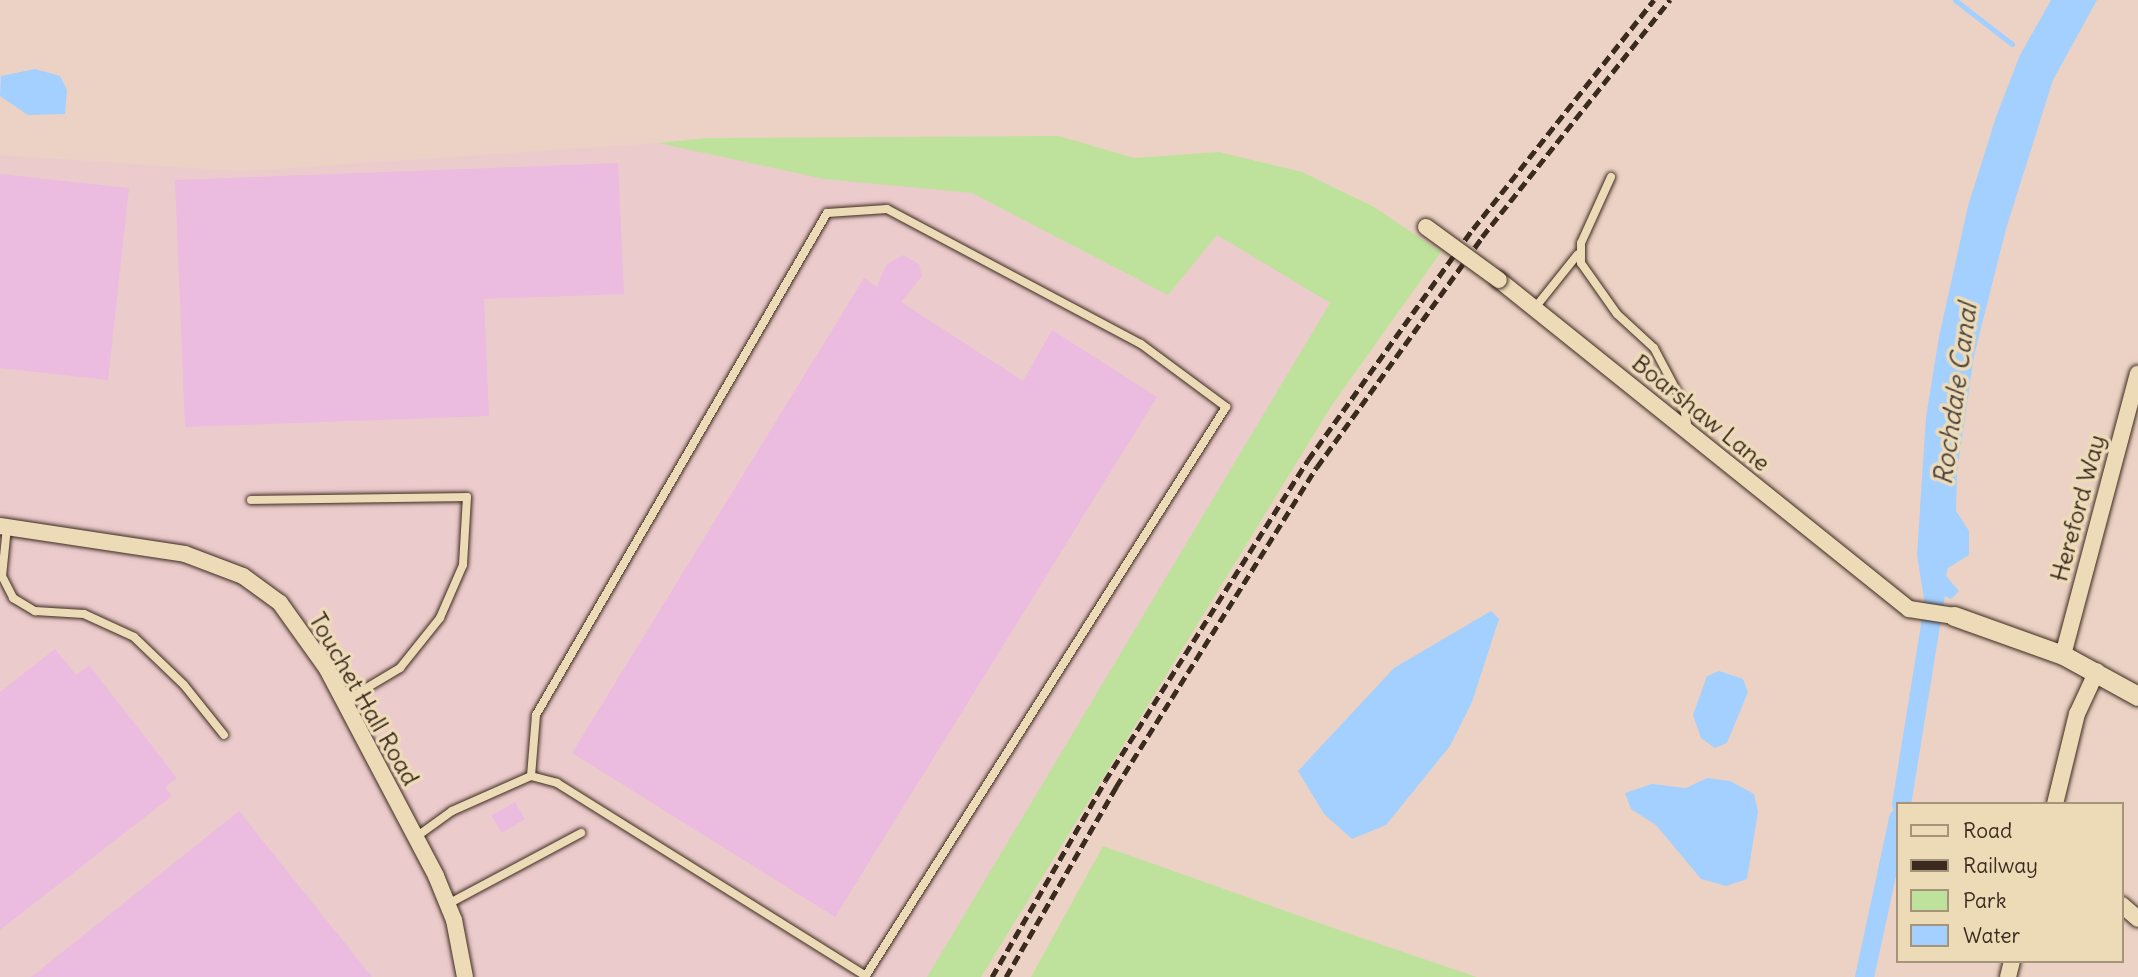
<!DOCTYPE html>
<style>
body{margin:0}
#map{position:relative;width:2138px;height:977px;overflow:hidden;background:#ecd2c4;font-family:Delius,sans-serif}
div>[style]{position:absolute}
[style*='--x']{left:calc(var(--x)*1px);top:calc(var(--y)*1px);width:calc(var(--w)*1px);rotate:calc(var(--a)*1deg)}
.built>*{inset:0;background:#eccbcc}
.green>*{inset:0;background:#bee29c}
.water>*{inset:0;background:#a3d0fe}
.stream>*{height:5px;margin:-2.5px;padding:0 2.5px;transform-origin:2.5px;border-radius:2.5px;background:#a3d0fe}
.canal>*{height:19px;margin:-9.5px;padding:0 9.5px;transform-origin:9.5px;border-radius:9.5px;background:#a3d0fe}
.building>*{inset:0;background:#ebbcdf;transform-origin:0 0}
.roads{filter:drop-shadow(0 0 2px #3b2a1e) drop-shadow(0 0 2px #3b2a1e)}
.service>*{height:8px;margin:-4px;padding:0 4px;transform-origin:4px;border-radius:4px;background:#eddbb8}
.minor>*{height:16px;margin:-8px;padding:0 8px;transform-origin:8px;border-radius:8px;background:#eddbb8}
.tertiary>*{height:19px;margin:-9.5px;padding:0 9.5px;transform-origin:9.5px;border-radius:9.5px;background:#eddbb8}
.rail>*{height:5px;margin-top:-2.5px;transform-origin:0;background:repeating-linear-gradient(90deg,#3b2a1e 0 10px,transparent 0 15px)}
.bridges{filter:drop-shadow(0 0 2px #3b2a1e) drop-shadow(0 0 2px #3b2a1e)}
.minor-bridge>*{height:16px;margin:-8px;padding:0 8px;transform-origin:8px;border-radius:8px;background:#eddbb8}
span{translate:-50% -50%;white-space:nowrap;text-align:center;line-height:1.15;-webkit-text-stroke:7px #eddbb8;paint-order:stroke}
.street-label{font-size:24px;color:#3b2a1e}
.water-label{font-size:26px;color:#4b4340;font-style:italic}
.legend{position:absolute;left:1896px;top:802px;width:228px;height:161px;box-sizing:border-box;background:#eddbb8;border:2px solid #a6947a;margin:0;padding:9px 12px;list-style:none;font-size:21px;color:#3b2a1e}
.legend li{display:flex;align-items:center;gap:14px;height:35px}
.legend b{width:35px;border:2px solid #a6947a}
</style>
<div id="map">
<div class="built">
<i style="clip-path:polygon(658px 143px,971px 177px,1220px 222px,1371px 325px,963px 977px,0 977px,0 155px,241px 171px)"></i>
</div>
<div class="green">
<i style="clip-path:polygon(1059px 136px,1134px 158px,1219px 152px,1302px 172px,1374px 207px,1441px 252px,1332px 405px,981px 977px,927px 977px,1330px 303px,1217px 235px,1168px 295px,972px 193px,824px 179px,658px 143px,707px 138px)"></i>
<i style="clip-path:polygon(1103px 846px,1356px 936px,1477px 977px,1031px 977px)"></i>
</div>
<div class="water">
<i style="clip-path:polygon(2051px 0,2097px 0,2053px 80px,2006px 229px,1974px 356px,1957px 472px,1956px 511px,1969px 531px,1969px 555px,1948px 568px,1946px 576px,1959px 591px,1951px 599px,1943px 595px,1936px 608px,1925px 605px,1917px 555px,1926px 417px,1939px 337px,1968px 206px,1996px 117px,2020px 55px)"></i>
<i style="clip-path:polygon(35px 69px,60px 76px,67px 90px,65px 114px,28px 115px,0 96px,1px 76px)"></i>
<i style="clip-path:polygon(1491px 611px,1499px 619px,1472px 702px,1450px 746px,1386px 825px,1352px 839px,1324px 814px,1298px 771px,1394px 668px)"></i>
<i style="clip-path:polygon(1719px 671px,1743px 679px,1748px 692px,1727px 743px,1715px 748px,1701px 738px,1693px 715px,1707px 676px)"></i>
<i style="clip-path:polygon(1707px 778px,1730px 781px,1754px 794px,1758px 812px,1747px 879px,1726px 886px,1701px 879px,1656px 825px,1631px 809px,1625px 793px,1652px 784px,1686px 788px)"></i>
</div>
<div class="stream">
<i style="--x:1955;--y:0;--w:72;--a:37.7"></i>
</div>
<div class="canal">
<i style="--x:1901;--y:804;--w:213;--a:-80.8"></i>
<i style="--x:1864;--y:977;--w:163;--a:-77.9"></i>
</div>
<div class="building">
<i style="clip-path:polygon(618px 163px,624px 294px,484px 299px,489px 416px,185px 427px,175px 180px)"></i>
<i style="clip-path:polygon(0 174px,129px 188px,108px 380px,0 368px)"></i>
<i style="clip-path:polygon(903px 255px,919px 264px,922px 276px,901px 302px,1023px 381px,1052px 330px,1157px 397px,835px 917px,572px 753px,864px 278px,877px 287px,886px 265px)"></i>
<i style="clip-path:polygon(55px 649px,76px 675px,89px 665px,177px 778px,165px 787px,172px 796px,0 930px,0 692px)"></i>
<i style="left:515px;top:802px;width:20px;height:27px;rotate:60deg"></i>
<i style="clip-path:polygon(239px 811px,372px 977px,31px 977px)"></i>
</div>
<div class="roads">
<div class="service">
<i style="--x:1611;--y:177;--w:72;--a:114.4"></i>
<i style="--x:1581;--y:243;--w:20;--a:90"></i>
<i style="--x:1581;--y:263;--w:62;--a:54.8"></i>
<i style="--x:1617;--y:314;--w:50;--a:42.6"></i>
<i style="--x:1654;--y:348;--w:62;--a:62.2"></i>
<i style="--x:1683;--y:403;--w:26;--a:79"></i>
<i style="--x:1534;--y:309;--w:70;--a:-51.3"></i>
<i style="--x:251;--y:500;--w:216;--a:-0.8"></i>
<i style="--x:467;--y:497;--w:68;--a:93.4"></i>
<i style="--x:463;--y:565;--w:58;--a:113.5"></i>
<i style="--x:440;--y:618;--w:64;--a:128.7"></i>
<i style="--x:400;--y:668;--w:66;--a:149.2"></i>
<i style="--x:7;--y:527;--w:49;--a:95.8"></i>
<i style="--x:2;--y:576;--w:25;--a:63"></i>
<i style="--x:13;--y:598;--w:26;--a:31"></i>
<i style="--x:35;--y:611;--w:49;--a:3.5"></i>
<i style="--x:84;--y:614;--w:55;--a:24.7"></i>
<i style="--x:134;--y:637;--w:69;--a:43.8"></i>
<i style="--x:184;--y:685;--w:64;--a:51.3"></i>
<i style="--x:531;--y:776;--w:61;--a:-85.3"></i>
<i style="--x:536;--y:715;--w:580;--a:-59.9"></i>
<i style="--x:827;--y:213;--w:60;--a:-3.8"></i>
<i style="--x:887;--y:209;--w:288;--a:28"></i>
<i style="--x:1141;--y:344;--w:106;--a:36.5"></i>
<i style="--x:1226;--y:407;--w:675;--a:122.35"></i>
<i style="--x:416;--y:837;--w:44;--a:-35.8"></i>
<i style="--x:452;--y:811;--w:86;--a:-23.9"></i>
<i style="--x:531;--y:776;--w:27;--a:15"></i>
<i style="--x:557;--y:783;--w:364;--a:32"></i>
<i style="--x:448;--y:904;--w:151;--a:-28.1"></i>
</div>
<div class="minor">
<i style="--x:1499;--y:280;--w:526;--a:38.74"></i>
<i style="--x:1909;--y:609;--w:46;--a:8.8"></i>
<i style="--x:0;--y:526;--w:187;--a:8.6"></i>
<i style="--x:185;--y:554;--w:62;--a:20.8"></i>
<i style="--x:243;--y:576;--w:46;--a:36.1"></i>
<i style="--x:280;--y:603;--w:81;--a:54.5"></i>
<i style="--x:327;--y:669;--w:234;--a:62.2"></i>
<i style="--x:436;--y:876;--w:48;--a:67.8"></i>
<i style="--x:454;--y:920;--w:58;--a:79.1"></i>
<i style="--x:2063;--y:655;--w:291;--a:-75.1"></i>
<i style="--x:2055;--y:804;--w:93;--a:-76.3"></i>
<i style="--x:2077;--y:714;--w:47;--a:-65.1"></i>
<i style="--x:2122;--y:905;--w:21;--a:41"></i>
<i style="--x:2008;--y:977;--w:16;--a:-76"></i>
</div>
<div class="tertiary">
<i style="--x:1954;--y:616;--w:116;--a:19.7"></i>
<i style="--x:2063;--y:655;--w:85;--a:28.7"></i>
</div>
</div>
<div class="rail">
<i style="--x:992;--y:977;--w:226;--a:-60"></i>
<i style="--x:1105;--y:781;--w:380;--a:-57.7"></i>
<i style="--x:1308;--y:460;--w:284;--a:-54.5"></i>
<i style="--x:1473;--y:229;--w:292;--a:-51.7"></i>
<i style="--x:1006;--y:977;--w:220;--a:-59.9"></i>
<i style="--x:1116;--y:787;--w:378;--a:-57.9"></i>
<i style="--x:1317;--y:467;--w:283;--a:-54.3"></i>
<i style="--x:1482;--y:237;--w:303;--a:-51.6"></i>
</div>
<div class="bridges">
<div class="minor-bridge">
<i style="--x:1426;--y:227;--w:90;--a:36"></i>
</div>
</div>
<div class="street-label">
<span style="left:1701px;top:413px;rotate:39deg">Boarshaw Lane</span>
<span style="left:2078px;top:508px;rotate:-75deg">Hereford Way</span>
<span style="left:364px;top:699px;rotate:60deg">Touchet Hall Road</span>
</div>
<div class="water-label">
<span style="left:1955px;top:394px;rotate:-82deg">Rochdale Canal</span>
</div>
<ul class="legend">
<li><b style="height:9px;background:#eddbb8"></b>Road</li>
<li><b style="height:9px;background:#3b2a1e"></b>Railway</li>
<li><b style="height:19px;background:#bee29c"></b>Park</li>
<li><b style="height:19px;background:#a3d0fe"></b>Water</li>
</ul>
</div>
